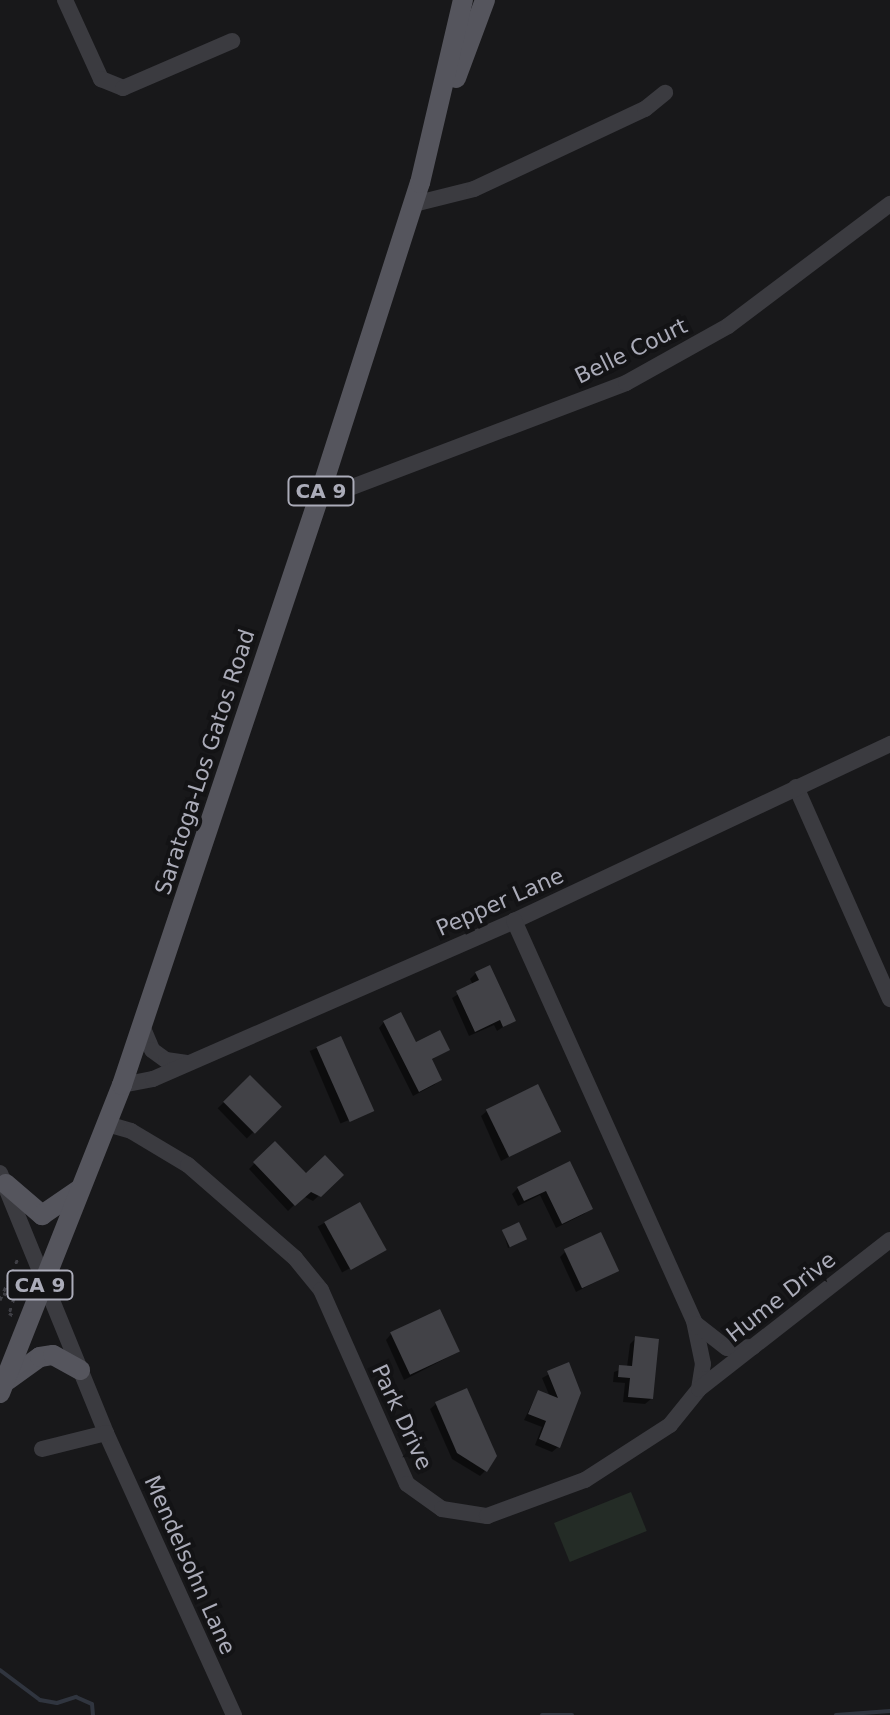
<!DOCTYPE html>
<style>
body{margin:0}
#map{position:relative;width:890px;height:1715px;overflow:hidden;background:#18181a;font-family:"DejaVu Sans",sans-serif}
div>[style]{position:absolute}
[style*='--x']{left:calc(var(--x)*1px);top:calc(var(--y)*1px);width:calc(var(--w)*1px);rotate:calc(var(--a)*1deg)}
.green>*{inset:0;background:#242c26;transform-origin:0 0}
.shadow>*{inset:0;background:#0007;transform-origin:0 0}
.stream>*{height:4px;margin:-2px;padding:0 2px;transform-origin:2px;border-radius:2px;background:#30353f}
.building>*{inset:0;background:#424247;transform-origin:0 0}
.path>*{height:3px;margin-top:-1.5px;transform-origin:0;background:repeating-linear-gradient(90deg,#3f3f45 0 4px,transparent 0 10px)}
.minor>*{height:16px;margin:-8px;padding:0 8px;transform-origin:8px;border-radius:8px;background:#3b3b40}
.major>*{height:20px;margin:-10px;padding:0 10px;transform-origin:10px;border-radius:10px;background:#55555d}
span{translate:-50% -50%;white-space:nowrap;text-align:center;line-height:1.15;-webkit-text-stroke:8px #131315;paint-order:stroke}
.shield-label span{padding:2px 6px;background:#131315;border:2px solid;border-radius:6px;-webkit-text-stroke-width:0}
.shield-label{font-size:20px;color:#abacb9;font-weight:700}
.street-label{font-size:22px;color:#abacb9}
</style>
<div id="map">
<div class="green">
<i style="left:631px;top:1492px;width:42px;height:83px;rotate:68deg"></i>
</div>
<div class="shadow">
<i style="clip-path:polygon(476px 973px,514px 1020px,497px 1031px,494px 1025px,469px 1036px,452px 998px,473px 985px,470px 979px)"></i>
<i style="clip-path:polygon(384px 1022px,415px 1045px,448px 1049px,430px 1061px,440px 1080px,434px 1085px,413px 1096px,379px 1028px)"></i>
<i style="left:340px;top:1038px;width:79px;height:33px;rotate:67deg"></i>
<i style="left:250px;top:1077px;width:42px;height:45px;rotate:46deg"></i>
<i style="clip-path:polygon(487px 1111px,558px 1131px,501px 1161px,481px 1116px)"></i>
<i style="clip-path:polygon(275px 1143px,306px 1175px,341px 1175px,313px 1201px,303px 1196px,288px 1211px,249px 1169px)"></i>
<i style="clip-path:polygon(569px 1164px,590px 1208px,584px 1214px,556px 1228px,540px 1195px,518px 1206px,512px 1194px,518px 1188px)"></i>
<i style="left:360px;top:1204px;width:52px;height:48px;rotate:62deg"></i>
<i style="clip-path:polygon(503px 1231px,523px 1241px,508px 1248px)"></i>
<i style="clip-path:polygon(566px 1251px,617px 1271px,576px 1292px,560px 1257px)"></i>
<i style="clip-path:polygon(391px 1334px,458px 1352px,404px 1380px,386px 1340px)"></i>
<i style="clip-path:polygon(636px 1338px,651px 1399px,645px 1404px,623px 1402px,625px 1383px,613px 1382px,614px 1372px,627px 1367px,630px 1344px)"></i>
<i style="clip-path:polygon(568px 1364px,558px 1447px,552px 1452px,535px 1445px,542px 1427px,524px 1420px,538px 1392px,550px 1397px,542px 1378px)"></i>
<i style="clip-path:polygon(436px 1404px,485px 1471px,480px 1476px,452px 1459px,430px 1409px)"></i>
</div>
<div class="stream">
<i style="--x:0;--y:1670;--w:50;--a:36.9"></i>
<i style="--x:40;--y:1700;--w:17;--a:10"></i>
<i style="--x:57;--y:1703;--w:20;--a:-18"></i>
<i style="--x:76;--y:1697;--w:17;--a:24"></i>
<i style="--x:92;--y:1704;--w:11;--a:85"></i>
<i style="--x:542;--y:1715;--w:30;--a:0"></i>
<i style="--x:836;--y:1715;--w:54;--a:-4.2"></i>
</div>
<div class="building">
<i style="clip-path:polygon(490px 965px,516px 1021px,503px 1027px,500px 1020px,475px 1032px,456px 991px,479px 980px,475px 972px)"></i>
<i style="clip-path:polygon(401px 1012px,416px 1042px,440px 1030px,450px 1050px,432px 1059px,442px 1080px,419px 1092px,383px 1021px)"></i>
<i style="left:341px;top:1036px;width:82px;height:27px;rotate:66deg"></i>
<i style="left:250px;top:1075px;width:45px;height:38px;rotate:45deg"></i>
<i style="left:538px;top:1084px;width:53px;height:58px;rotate:64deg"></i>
<i style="clip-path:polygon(275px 1141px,306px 1173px,325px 1155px,344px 1175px,321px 1197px,311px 1192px,295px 1206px,253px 1162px)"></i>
<i style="clip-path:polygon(570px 1161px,593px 1209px,562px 1224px,546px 1191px,524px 1201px,517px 1187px)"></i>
<i style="left:360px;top:1202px;width:55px;height:41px;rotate:61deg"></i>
<i style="left:519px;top:1222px;width:19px;height:19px;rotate:65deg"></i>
<i style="left:601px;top:1232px;width:43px;height:41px;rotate:65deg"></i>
<i style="left:440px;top:1309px;width:47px;height:55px;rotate:65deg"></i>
<i style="clip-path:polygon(635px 1336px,659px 1339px,653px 1399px,628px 1397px,630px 1378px,618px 1377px,619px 1365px,632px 1366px)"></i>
<i style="clip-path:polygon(569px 1362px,581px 1393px,560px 1448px,539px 1439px,546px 1421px,528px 1414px,538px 1390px,558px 1398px,547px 1371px)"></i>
<i style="clip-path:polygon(467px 1388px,497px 1456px,487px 1472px,457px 1453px,435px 1402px)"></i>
</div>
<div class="path">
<i style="--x:3;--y:1293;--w:12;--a:24"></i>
<i style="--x:14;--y:1298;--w:16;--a:108"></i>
<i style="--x:9;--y:1313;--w:6;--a:31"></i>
<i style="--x:0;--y:1300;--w:46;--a:-66.8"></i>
</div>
<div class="minor">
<i style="--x:65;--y:0;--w:87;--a:65.5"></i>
<i style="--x:101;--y:79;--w:24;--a:22"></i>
<i style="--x:123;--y:88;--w:119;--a:-23.3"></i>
<i style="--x:414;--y:204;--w:62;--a:-14"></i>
<i style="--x:474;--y:189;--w:189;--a:-25.1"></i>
<i style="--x:645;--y:109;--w:26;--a:-39"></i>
<i style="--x:318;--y:500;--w:329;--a:-20.8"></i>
<i style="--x:626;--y:383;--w:117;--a:-29.2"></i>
<i style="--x:728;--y:326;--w:203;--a:-37"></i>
<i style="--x:796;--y:787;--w:232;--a:66.1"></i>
<i style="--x:142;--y:1026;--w:26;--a:67"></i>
<i style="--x:152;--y:1050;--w:17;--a:36"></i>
<i style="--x:166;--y:1060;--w:21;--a:8"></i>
<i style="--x:122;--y:1085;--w:32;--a:-11"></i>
<i style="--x:153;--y:1079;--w:394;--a:-23.6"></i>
<i style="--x:514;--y:921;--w:416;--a:-25.2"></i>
<i style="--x:107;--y:1124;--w:25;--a:16"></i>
<i style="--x:131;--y:1131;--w:66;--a:30.8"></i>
<i style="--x:188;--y:1165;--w:142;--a:41"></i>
<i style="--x:295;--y:1258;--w:41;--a:50.9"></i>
<i style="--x:321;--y:1290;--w:212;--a:66.1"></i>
<i style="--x:407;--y:1484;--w:43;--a:35.5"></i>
<i style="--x:442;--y:1509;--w:46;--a:8.8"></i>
<i style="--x:487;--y:1516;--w:104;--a:-20.2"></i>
<i style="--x:585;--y:1480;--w:101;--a:-32.9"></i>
<i style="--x:670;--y:1425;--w:46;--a:-51.1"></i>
<i style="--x:699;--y:1389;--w:25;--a:-81"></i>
<i style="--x:703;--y:1364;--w:44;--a:-101.8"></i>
<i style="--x:694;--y:1321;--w:439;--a:-114.2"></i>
<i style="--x:0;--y:1173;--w:281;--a:67.8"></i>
<i style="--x:106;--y:1433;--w:310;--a:65.6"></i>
<i style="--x:696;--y:1324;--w:39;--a:38"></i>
<i style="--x:727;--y:1348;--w:26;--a:-2"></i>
<i style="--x:699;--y:1389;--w:242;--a:-38"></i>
<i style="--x:42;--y:1449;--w:66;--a:-14"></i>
</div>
<div class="major">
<i style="--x:456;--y:78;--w:83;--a:-69.6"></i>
<i style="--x:6;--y:1184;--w:48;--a:40.7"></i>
<i style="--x:42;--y:1215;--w:46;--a:-34.4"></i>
<i style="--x:8;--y:1380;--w:39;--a:-36"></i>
<i style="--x:40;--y:1357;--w:13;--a:-9"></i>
<i style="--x:53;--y:1355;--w:31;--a:29"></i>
<i style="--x:0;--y:1393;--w:331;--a:-68.4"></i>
<i style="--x:122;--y:1085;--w:617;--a:-71.48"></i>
<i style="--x:318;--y:500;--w:333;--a:-72.2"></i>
<i style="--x:420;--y:183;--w:188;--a:-76.8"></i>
</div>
<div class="shield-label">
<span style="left:321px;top:491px">CA 9</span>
<span style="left:40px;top:1285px">CA 9</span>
</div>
<div class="street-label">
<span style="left:631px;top:351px;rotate:-26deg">Belle Court</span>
<span style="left:205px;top:762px;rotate:-72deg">Saratoga-Los Gatos Road</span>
<span style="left:500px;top:902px;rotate:-24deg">Pepper Lane</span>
<span style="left:781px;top:1297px;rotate:-38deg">Hume Drive</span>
<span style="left:402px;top:1417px;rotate:65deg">Park Drive</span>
<span style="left:190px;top:1565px;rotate:66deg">Mendelsohn Lane</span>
</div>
</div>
